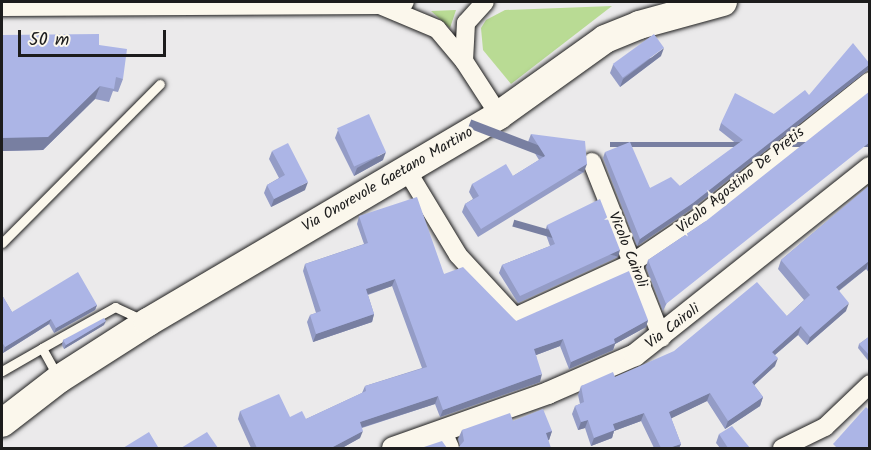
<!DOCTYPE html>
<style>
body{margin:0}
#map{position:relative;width:871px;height:450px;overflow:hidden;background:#ebeaeb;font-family:Kalam,sans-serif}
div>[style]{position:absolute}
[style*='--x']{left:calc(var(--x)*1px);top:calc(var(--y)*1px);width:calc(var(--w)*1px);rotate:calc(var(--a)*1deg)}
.green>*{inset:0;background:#b9db94}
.roads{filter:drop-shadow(0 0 2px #1c1c1c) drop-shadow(0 0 2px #1c1c1c)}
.service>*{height:9px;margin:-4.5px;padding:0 4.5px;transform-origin:4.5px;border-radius:4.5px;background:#fbf7ec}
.minor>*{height:18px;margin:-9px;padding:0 9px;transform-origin:9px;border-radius:9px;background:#fbf7ec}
.tertiary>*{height:22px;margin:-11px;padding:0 11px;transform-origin:11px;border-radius:11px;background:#fbf7ec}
.primary>*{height:28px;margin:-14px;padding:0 14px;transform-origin:14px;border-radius:14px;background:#fbf7ec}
.wall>*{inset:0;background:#949cc6}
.shaded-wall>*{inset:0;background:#787fa1;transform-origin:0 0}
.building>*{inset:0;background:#acb5e6;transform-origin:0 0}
span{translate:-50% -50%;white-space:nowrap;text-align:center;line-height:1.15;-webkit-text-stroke:5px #fbf7ec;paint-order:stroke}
.street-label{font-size:15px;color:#1c1c1c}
.frame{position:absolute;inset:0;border:3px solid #1c1c1c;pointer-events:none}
.scale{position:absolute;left:18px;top:30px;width:148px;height:27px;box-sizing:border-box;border:3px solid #1c1c1c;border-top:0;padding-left:8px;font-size:18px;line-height:21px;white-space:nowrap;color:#1c1c1c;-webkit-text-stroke:4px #fbf7ec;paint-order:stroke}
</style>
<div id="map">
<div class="green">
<i style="clip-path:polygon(612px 6px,511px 84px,483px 50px,481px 28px,486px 20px,505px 10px)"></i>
<i style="clip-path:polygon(456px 10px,450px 28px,431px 11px)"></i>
</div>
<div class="roads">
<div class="service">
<i style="--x:2;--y:243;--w:224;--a:-45.2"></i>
<i style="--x:2;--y:371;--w:46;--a:-29.9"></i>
<i style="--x:58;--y:377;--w:33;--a:-119"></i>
<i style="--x:42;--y:348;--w:84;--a:-29.3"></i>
<i style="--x:115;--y:307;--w:31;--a:25"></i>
</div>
<div class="minor">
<i style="--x:382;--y:6;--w:60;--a:22.7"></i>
<i style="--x:437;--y:29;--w:42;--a:49.8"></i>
<i style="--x:464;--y:61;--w:64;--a:57.1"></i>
<i style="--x:2;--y:7;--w:378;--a:-0.3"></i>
<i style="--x:380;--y:5;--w:25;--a:-7"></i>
<i style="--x:464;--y:61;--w:38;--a:-87"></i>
<i style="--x:466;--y:23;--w:28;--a:-48"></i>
<i style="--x:592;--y:162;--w:189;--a:68.3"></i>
<i style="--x:406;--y:169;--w:100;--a:58.8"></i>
<i style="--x:458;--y:255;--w:84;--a:47.4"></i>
<i style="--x:515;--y:317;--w:129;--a:-24.8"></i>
<i style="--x:632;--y:263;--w:78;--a:-34.1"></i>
<i style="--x:697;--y:219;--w:221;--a:-38.6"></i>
<i style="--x:443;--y:432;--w:17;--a:66"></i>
<i style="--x:782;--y:448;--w:48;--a:-26"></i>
<i style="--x:825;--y:427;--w:62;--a:-43.7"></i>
</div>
<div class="tertiary">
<i style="--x:393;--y:448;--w:164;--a:-19.5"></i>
<i style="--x:548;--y:393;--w:95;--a:-23.6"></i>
<i style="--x:635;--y:355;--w:300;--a:-38.5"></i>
</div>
<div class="primary">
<i style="--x:2;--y:423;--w:72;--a:-37.7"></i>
<i style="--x:59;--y:379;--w:106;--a:-32.6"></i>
<i style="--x:148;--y:322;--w:407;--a:-30.5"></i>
<i style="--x:499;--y:115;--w:130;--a:-35.6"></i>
<i style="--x:605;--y:39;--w:37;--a:-22"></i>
<i style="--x:639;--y:25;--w:87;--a:-15.3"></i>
</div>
</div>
<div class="wall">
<i style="clip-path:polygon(2px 35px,99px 45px,123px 79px,118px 92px,113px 91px,109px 102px,95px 99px,43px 150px,2px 151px)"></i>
<i style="clip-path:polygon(661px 56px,620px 87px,610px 73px,613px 65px)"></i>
<i style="clip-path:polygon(870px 63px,868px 70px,690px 210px,637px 246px,603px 158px,605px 152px,650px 188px,680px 186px,738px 145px,719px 130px,721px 123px,774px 114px)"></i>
<i style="clip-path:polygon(338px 130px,383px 160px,354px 176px,335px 138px)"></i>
<i style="clip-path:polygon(531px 134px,584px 172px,478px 237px,462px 212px,465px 204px,473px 199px,469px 192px,472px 184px,513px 176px,539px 160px,528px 142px)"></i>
<i style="clip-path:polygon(272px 151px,305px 190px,271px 207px,264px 193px,267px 185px,279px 178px,269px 159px)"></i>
<i style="clip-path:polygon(870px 185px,870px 274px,866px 269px,839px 291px,846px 311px,807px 345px,798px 335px,775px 355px,775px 366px,754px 385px,763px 397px,760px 406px,725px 429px,707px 401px,671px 418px,681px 444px,679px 448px,654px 448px,641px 421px,614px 431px,612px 438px,591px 446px,585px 428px,578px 430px,572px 414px,575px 406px,580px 404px,578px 395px,581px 386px,615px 377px,787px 316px,804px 300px,778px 269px,781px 260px)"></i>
<i style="clip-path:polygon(359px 216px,444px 274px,516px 321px,648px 320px,646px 327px,615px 344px,613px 350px,569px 369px,560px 346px,536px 355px,540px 382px,440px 417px,435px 404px,362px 428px,360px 438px,342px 448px,251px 448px,238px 419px,240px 411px,306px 419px,362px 393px,365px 386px,422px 368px,392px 286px,368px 295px,374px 314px,372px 322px,313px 342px,307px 322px,310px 315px,316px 313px,303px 271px,305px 264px,364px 244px,357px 224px)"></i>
<i style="clip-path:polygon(706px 221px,663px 311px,646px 267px,648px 260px)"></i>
<i style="clip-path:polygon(547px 225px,618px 257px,518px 303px,499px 273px,502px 265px,550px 246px,545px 232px)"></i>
<i style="clip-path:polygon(2px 295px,12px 312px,97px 305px,95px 310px,54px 333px,49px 324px,3px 353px,2px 351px)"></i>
<i style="clip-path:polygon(104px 325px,64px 349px,62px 345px,63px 340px)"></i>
<i style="clip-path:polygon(870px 336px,870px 363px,858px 348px,859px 344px)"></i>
<i style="clip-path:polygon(513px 421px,552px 431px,549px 440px,460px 446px,458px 439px,462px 430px)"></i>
<i style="clip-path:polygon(719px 434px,750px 448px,720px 448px,716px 443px)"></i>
</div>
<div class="shaded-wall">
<i style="clip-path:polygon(664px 48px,661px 56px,620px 87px,623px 79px)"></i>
<i style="clip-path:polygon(870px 64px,868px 70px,690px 210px,637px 246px,640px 239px)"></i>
<i style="clip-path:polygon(100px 86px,95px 99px,43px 150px,2px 151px,2px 138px)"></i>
<i style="left:870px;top:142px;width:5px;height:260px;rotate:90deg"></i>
<i style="clip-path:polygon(386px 152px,383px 160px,354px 176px,357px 168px)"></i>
<i style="left:587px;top:164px;width:9px;height:124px;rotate:111deg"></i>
<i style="clip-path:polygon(308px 182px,305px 190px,271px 207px,274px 199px)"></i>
<i style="left:620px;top:250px;width:7px;height:110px;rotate:106deg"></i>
<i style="clip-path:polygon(869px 261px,866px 269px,833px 295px,836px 287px)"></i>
<i style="clip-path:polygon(395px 279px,392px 286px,363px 296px,366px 289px)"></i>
<i style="clip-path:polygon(849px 303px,846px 311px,807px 345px,810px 337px)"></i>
<i style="clip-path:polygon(97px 305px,95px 310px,54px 333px,56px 328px)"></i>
<i style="clip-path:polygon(374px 314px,372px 322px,313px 342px,316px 334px)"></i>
<i style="clip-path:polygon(51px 319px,49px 324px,3px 353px,5px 347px)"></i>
<i style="clip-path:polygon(648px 320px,646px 327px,615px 344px,613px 350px,569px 369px,571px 362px)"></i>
<i style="clip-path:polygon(106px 321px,104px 325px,64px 349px,66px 345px)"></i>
<i style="clip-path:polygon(801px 326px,798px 335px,769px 360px,772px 352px)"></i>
<i style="clip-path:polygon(563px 339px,560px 346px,531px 357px,534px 349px)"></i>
<i style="clip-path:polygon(778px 358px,775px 366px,749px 390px,752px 382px)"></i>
<i style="clip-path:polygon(542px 374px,540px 382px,440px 417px,443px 410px)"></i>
<i style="clip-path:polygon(710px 393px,707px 401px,666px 421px,669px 412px)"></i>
<i style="clip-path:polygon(438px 396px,435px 404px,357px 429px,360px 422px)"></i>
<i style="clip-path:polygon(763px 397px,760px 406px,725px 429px,728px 421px)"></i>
<i style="clip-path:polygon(644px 413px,641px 421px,614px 431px,612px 438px,591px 446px,594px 438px,613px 424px)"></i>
<i style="clip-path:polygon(588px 420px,585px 428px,578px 430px,581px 422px)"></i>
<i style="clip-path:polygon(363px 431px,360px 438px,342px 448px,331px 448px)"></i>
<i style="clip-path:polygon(552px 431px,549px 440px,543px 442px,546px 433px)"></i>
<i style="clip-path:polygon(681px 444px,679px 448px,669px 448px)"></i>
</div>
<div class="building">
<i style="clip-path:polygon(99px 34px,99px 45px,127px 49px,123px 79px,116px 77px,114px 89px,100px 86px,48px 137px,2px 138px,2px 35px)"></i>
<i style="left:654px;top:34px;width:17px;height:51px;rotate:54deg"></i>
<i style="clip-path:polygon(853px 43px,870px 64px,693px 203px,640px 239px,605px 152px,630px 142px,650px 188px,671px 177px,680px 186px,743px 140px,721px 123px,735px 93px,774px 114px,805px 90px,809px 95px)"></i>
<i style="clip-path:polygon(870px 91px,870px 142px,666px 304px,648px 260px,706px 221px)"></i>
<i style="left:369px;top:114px;width:42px;height:35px;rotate:66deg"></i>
<i style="clip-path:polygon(531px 134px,585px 141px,587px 164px,481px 229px,465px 204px,479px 196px,472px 184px,506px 164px,513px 176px,545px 156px)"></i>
<i style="clip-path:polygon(288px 143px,308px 182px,274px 199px,267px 185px,285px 175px,272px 151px)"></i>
<i style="clip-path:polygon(870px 185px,870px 262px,869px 261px,836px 287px,849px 303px,810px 337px,801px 326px,772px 352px,778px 358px,752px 382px,763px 397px,728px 421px,710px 393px,669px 412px,681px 444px,669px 448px,661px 448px,644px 413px,613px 424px,615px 430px,594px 438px,588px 420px,581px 422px,575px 406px,584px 402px,581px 386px,613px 372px,615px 377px,674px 351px,757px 282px,787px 316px,810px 295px,781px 260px)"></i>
<i style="clip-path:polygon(417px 197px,444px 274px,463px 267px,516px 321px,629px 271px,648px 320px,614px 339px,615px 343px,571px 362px,563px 339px,534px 349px,542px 374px,443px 410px,438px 396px,360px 422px,363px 431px,331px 448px,257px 448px,240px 411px,279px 394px,290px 417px,302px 411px,306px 419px,366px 391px,365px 386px,427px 367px,395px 279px,366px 289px,374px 314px,316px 334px,310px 315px,321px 311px,305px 264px,368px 243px,359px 216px)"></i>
<i style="clip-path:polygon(600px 199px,620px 250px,520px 296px,502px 265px,555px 244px,547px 225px)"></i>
<i style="clip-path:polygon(78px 272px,97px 305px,56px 328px,51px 319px,5px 347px,2px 342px,2px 295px,12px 312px)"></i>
<i style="clip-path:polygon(104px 318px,106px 321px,66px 345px,63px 340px)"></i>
<i style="clip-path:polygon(870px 336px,870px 356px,859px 344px)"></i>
<i style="clip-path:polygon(866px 407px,870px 411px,870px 445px,866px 448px,837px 448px,833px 444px)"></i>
<i style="clip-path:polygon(543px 409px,552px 431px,546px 433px,551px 448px,458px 448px,464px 441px,462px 430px,510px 413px,513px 421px)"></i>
<i style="clip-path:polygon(732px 426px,750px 448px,728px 448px,719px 434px)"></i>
<i style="clip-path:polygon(149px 432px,158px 447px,163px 448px,123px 448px)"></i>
<i style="clip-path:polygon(207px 432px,218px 448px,181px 448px)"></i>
<i style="clip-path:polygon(442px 441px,447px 448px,421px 448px)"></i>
</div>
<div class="street-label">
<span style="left:388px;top:180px;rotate:-30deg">Via Onorevole Gaetano Martino</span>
<span style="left:741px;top:181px;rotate:-39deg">Vicolo Agostino De Pretis</span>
<span style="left:627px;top:250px;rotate:68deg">Vicolo Cairoli</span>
<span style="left:673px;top:327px;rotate:-37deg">Via Cairoli</span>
</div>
<div class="frame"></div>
<div class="scale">50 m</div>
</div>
